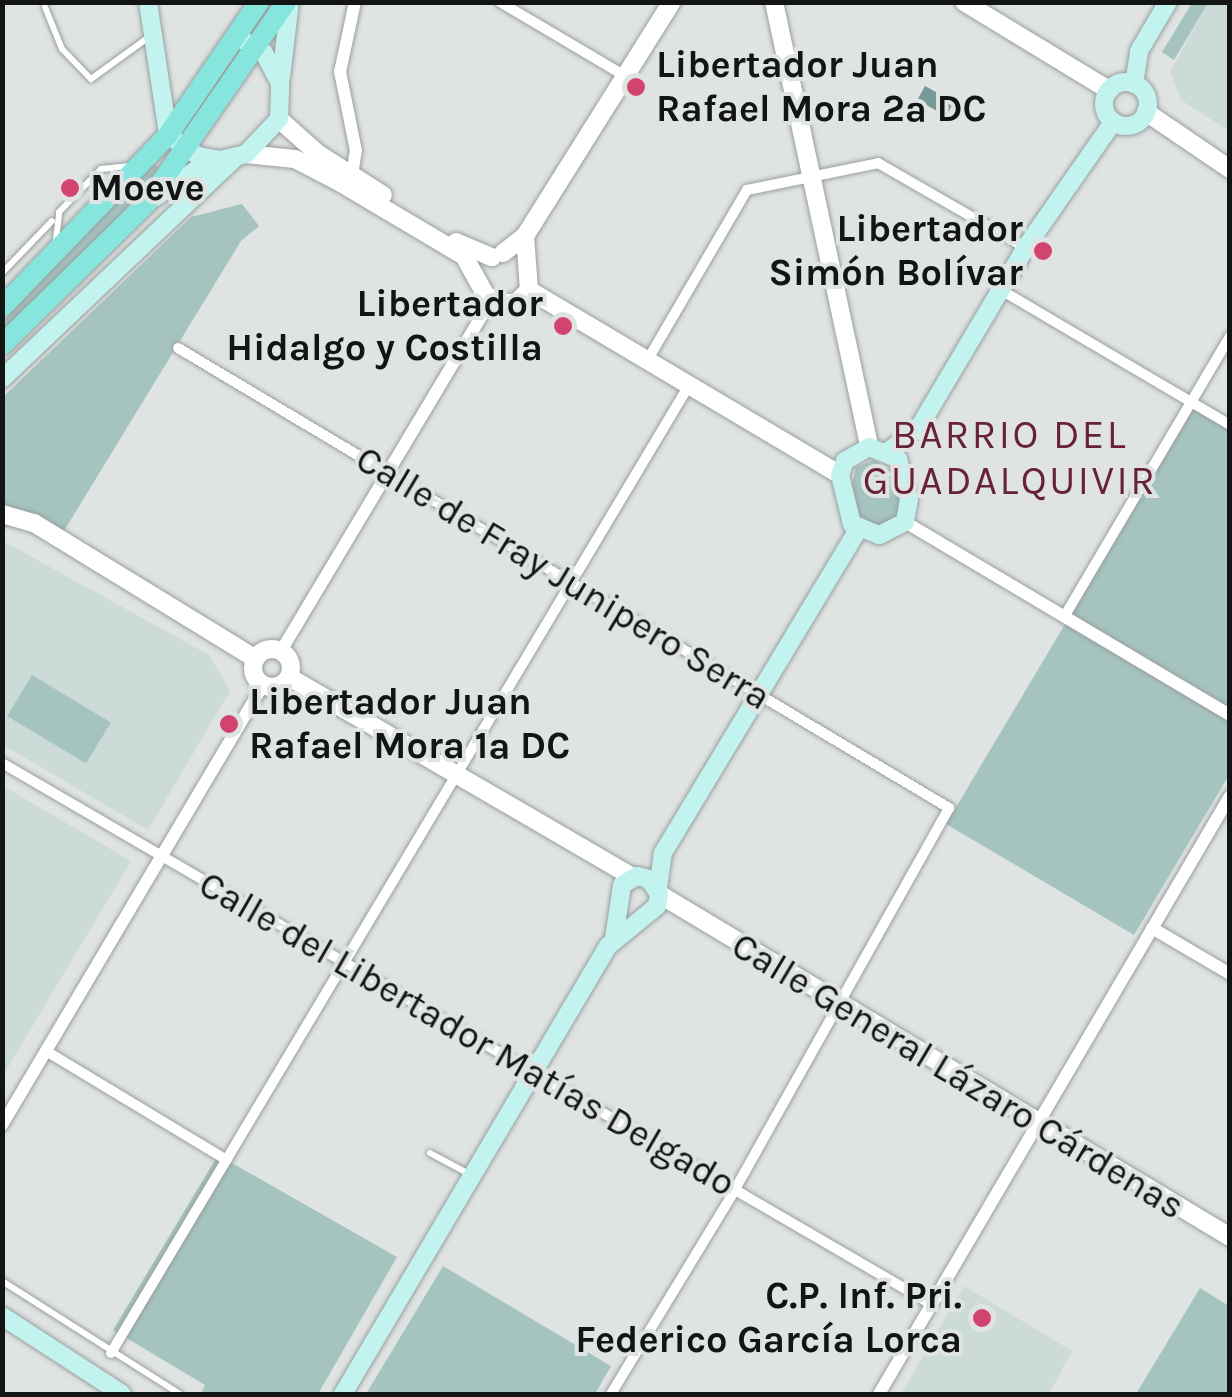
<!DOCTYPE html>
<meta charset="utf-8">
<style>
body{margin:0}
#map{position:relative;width:1232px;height:1397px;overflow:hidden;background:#dfe4e3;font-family:Karla,sans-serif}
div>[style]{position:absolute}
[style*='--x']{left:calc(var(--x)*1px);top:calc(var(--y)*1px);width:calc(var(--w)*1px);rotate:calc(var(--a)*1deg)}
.built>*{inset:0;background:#ccdad8}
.green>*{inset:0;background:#a5c4c0;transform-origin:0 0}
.water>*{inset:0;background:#739a95;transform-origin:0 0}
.roads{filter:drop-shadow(0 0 2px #9a9e9e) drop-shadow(0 0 2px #9a9e9e)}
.service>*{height:6px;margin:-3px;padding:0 3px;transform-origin:3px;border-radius:3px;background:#fff}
.pedestrian>*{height:10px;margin:-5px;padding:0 5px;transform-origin:5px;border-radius:5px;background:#fff}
.minor>*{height:12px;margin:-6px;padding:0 6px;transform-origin:6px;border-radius:6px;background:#fff}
.tertiary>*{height:18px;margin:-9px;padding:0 9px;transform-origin:9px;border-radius:9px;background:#fff}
.tertiary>.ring{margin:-9px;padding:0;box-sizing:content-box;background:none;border:18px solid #fff;border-radius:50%}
.secondary>*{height:18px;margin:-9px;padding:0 9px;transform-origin:9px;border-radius:9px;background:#c3f3ee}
.secondary>.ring{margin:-9px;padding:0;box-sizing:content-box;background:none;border:18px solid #c3f3ee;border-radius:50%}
.primary>*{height:20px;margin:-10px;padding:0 10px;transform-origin:10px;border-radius:10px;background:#86e6de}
.dots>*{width:28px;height:28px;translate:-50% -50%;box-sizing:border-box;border:5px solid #dfe4e3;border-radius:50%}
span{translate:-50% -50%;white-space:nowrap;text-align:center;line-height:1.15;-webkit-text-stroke:8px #dfe4e3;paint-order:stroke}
.poi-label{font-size:38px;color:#131514;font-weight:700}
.left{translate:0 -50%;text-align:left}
.right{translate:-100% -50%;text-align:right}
.street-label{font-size:38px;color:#131514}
.neighbourhood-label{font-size:40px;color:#672236;letter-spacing:2.5px}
.frame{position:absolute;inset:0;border:5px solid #131514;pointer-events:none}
</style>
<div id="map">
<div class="built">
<i style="clip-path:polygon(1208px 3px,1229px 3px,1229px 131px,1181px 100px,1170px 72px)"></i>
<i style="clip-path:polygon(3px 541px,209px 655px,230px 691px,148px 830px,3px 745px)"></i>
<i style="clip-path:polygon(3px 786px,131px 861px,3px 1076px)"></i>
<i style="clip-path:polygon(964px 1286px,1072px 1351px,1049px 1394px,901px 1394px)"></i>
</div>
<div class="green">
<i style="clip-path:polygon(1192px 3px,1208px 3px,1174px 60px,1162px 52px)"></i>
<i style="clip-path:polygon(153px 163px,159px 168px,112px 225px,3px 335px,3px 321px)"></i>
<i style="clip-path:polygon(242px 204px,259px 226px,241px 241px,56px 544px,24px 526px,3px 527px,3px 397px,191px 217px)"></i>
<i style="clip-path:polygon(1198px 401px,1229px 419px,1229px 775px,1134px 935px,946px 824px)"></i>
<i style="clip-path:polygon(874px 460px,895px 473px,902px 503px,895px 520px,878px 527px,857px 514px,851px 489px,856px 467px)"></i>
<i style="left:32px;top:675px;width:92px;height:48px;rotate:31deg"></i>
<i style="clip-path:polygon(218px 1155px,397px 1257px,318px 1394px,201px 1394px,205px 1385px,113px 1330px)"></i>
<i style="clip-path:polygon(443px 1266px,611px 1366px,595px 1394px,366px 1394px)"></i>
<i style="clip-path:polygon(1200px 1288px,1229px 1306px,1229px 1394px,1136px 1394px)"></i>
</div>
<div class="water">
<i style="left:925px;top:86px;width:33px;height:16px;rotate:29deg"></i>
</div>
<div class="roads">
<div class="service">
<i style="--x:45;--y:7;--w:45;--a:68"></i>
<i style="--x:62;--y:49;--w:42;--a:46"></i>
<i style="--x:91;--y:79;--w:72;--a:-35.9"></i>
<i style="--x:55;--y:247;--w:35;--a:-83"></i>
<i style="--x:59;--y:212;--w:60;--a:-45.7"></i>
<i style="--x:101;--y:169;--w:29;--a:-6"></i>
<i style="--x:2;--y:273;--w:72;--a:-46.1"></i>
<i style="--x:430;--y:1153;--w:47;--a:28.2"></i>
<i style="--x:2;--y:1281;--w:211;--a:32.4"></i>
</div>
<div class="pedestrian">
<i style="--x:500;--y:2;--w:145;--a:30.6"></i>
<i style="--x:1001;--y:290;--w:266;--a:30.5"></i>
<i style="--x:178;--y:348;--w:898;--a:30.82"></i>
<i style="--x:949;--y:808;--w:438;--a:119.3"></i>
<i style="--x:735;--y:1190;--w:239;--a:121.3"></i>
<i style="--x:647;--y:361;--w:198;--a:-59.7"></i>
<i style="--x:747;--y:190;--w:134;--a:-11.6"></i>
<i style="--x:878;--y:163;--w:171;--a:29.9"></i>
<i style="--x:1064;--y:617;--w:326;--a:-59.4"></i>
<i style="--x:2;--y:763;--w:1075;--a:30.21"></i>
<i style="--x:46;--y:1051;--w:211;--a:31.1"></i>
<i style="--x:111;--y:1353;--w:1125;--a:-59.15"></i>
</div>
<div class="minor">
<i style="--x:352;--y:175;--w:24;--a:-81"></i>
<i style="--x:356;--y:151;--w:81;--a:-101.4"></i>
<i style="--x:340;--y:72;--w:72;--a:-77.9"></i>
<i style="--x:905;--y:522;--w:378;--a:30.7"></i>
<i style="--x:281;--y:651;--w:409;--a:-59.1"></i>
<i style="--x:1152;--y:928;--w:91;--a:30.5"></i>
<i style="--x:2;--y:1125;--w:512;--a:-59.32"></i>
<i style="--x:879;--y:1394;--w:693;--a:-59.59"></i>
</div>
<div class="tertiary">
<i style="--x:774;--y:2;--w:455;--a:77.9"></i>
<i style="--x:964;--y:2;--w:170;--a:31.3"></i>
<i style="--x:1146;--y:112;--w:102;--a:34.2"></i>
<i style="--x:279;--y:119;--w:51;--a:41.8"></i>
<i style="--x:317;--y:153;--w:78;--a:32.5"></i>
<i style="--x:246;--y:154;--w:49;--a:5.8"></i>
<i style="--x:295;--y:159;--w:52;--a:27.6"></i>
<i style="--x:341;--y:183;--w:143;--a:30.7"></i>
<i style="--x:464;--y:256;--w:43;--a:61.1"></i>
<i style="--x:485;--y:294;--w:17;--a:36"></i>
<i style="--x:499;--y:304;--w:18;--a:-6"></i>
<i style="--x:517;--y:302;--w:17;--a:-45"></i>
<i style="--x:529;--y:290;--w:54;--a:-94.2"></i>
<i style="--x:456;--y:242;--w:39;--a:23"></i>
<i style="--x:503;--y:253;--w:28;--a:-38"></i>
<i style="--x:525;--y:236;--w:276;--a:-57.9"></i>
<i style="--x:529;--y:290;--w:362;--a:30.7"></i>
<i style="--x:2;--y:514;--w:33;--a:16"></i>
<i style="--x:34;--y:523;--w:260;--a:31.5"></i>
<i class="ring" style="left:253px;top:649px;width:20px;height:20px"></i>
<i style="--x:289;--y:677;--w:397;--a:30.2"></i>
<i style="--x:659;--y:894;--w:666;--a:30.99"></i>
</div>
<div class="secondary">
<i style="--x:148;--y:2;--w:134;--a:81.4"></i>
<i style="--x:168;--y:135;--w:37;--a:35"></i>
<i style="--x:198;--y:156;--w:22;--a:10"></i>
<i style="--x:220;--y:160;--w:27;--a:-13"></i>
<i style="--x:246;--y:154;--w:48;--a:-46.7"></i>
<i style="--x:279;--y:119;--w:36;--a:-88"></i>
<i style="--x:280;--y:83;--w:34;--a:-118"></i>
<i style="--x:264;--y:53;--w:23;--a:-149"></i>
<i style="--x:281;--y:77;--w:76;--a:-83.2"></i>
<i class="ring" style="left:1104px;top:82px;width:26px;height:26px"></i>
<i style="--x:1134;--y:84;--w:33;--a:-81"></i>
<i style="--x:1139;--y:51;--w:57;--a:-59.4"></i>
<i style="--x:151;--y:200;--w:72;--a:-33.7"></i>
<i style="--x:2;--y:379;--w:320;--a:-43.5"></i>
<i style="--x:869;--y:447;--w:31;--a:22"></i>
<i style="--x:898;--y:459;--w:41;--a:74.6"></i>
<i style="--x:909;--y:499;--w:23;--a:100"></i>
<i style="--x:905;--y:522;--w:29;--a:153"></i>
<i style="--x:879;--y:535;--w:29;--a:-158"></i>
<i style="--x:852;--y:524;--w:50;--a:-103.8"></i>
<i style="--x:840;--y:475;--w:15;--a:-70"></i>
<i style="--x:845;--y:461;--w:28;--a:-30"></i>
<i style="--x:890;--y:450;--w:35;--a:-37"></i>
<i style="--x:918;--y:429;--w:215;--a:-59.3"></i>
<i style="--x:1028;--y:244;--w:149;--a:-55.1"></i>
<i style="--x:658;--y:888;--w:35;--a:-82"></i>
<i style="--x:663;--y:853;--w:377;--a:-58.9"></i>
<i style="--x:2;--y:1316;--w:143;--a:33"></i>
<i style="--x:343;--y:1394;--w:521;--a:-59.39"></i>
<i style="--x:608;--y:946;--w:63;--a:-39.2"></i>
<i style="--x:657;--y:906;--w:12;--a:-81"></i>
<i style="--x:659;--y:894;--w:18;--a:-124"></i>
<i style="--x:649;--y:879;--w:12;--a:-166"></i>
<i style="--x:637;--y:876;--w:17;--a:149"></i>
<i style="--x:622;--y:885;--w:54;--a:98.6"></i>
</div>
<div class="primary">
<i style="--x:2;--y:307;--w:239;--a:-46"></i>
<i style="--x:168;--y:135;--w:161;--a:-55.6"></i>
<i style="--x:2;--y:345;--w:203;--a:-44.4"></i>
<i style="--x:147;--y:203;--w:244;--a:-55.3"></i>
</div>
</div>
<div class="dots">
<i style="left:636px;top:87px;background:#d2446f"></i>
<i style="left:70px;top:188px;background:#d2446f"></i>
<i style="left:1043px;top:251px;background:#d2446f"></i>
<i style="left:563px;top:326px;background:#d2446f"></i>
<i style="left:229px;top:724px;background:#d2446f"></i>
<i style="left:982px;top:1318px;background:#d2446f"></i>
</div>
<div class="poi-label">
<span class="left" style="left:656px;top:87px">Libertador Juan<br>Rafael Mora 2ª DC</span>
<span class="left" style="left:90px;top:188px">Moeve</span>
<span class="right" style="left:1023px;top:251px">Libertador<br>Simón Bolívar</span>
<span class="right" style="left:543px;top:326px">Libertador<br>Hidalgo y Costilla</span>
<span class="left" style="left:249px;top:724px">Libertador Juan<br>Rafael Mora 1ª DC</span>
<span class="right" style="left:962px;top:1318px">C.P. Inf. Pri.<br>Federico García Lorca</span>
</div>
<div class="street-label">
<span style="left:563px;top:578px;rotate:31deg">Calle de Fray Junipero Serra</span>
<span style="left:467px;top:1034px;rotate:30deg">Calle del Libertador Matías Delgado</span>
<span style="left:958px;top:1076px;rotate:31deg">Calle General Lázaro Cárdenas</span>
</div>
<div class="neighbourhood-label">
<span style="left:1010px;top:458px">BARRIO DEL<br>GUADALQUIVIR</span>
</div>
<div class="frame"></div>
</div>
